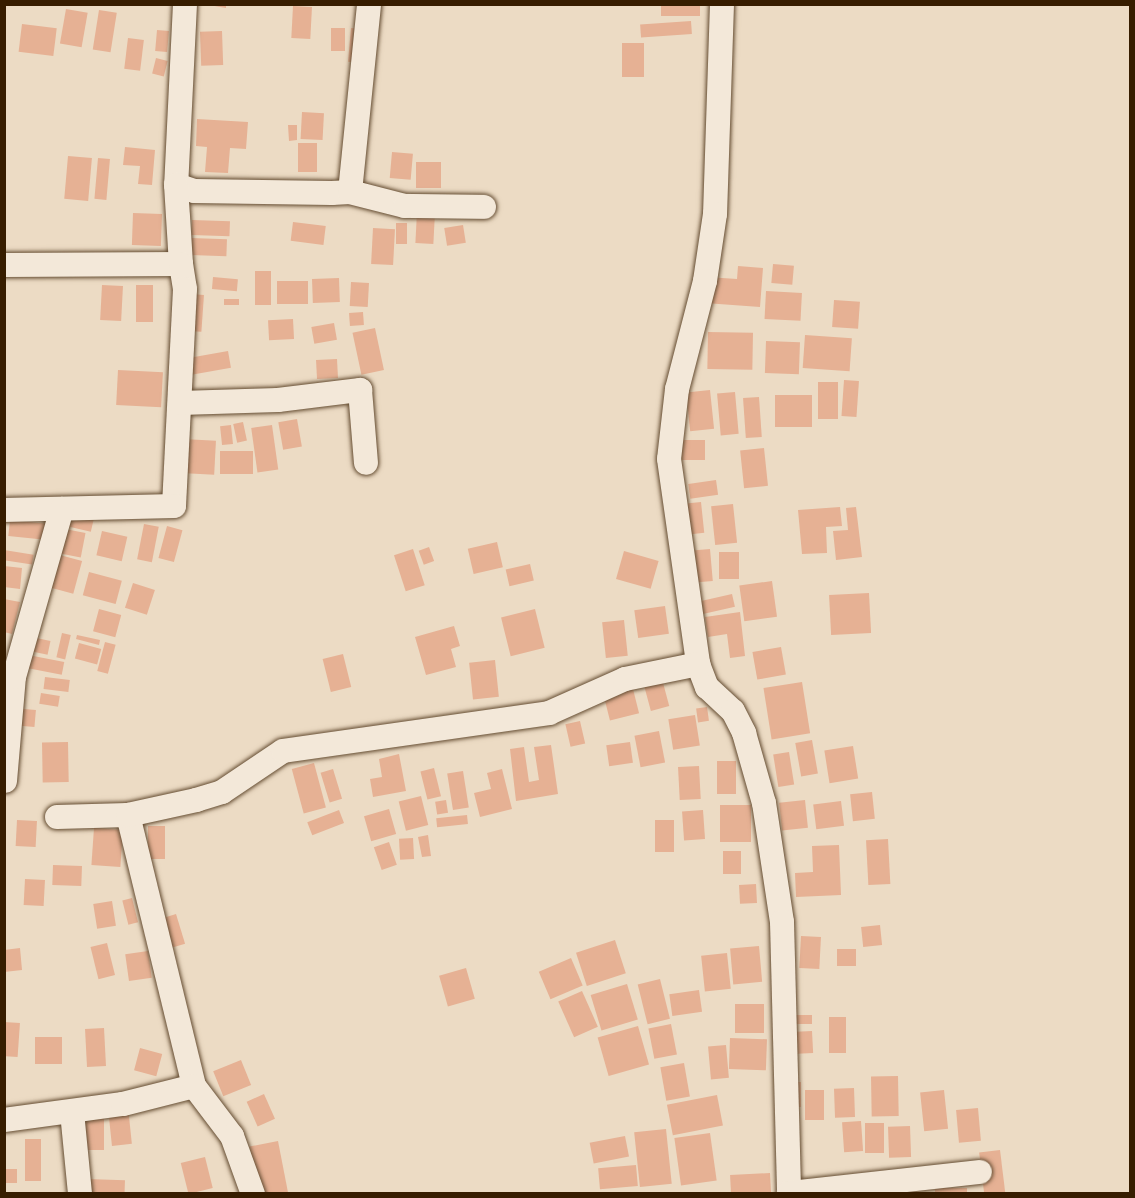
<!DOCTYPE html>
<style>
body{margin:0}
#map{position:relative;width:1135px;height:1198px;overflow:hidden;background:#ecdbc4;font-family:Cardo,serif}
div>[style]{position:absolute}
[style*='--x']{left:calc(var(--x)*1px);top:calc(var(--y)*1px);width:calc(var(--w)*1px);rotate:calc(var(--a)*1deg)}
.building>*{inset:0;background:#e6b194;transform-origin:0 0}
.roads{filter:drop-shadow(0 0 2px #644c31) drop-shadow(0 0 2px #644c31)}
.street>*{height:24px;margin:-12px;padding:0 12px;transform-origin:12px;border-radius:12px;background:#f3e8d9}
span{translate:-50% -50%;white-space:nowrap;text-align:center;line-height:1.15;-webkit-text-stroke:4.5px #f3e8d9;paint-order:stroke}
.frame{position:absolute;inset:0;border:6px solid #371d00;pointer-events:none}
</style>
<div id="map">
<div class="building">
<i style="clip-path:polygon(203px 4px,226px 4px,226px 8px)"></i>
<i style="left:661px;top:4px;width:39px;height:12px"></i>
<i style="left:293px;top:6px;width:19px;height:32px;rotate:3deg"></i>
<i style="left:66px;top:9px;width:22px;height:35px;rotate:10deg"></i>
<i style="left:99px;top:10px;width:18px;height:40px;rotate:9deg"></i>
<i style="left:691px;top:21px;width:13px;height:51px;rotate:86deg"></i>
<i style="left:22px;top:24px;width:35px;height:28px;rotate:7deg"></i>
<i style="left:331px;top:28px;width:14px;height:23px"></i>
<i style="left:351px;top:28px;width:12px;height:34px;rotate:5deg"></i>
<i style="left:157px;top:30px;width:12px;height:21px;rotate:5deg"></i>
<i style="left:222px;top:31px;width:34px;height:22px;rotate:88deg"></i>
<i style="left:128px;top:38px;width:16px;height:31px;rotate:7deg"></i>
<i style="left:622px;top:43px;width:22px;height:34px"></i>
<i style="left:156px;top:58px;width:12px;height:16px;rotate:14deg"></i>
<i style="left:302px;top:112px;width:22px;height:27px;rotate:3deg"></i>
<i style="clip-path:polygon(197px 119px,248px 122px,246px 149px,230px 148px,228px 173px,205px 172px,207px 147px,196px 146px)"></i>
<i style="clip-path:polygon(288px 125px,297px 125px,297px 140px,289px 141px)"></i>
<i style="left:298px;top:143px;width:19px;height:29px"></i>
<i style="clip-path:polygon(125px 147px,155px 150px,152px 185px,138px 184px,140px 166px,123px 165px)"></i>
<i style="left:392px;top:152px;width:21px;height:26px;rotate:5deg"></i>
<i style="left:68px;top:156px;width:24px;height:43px;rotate:5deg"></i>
<i style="left:98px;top:158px;width:12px;height:41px;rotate:5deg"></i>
<i style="left:416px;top:162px;width:25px;height:26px"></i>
<i style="left:417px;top:212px;width:18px;height:31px;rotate:3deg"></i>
<i style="left:133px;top:213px;width:29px;height:32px;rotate:2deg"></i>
<i style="left:192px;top:220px;width:38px;height:15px;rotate:2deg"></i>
<i style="left:293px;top:222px;width:33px;height:19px;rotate:7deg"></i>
<i style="left:396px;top:223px;width:11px;height:21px"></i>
<i style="left:463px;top:225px;width:18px;height:19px;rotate:81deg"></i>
<i style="left:373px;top:228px;width:22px;height:36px;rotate:3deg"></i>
<i style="left:191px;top:238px;width:36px;height:17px;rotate:2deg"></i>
<i style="left:773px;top:264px;width:21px;height:19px;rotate:5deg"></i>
<i style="clip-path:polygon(738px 266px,763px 268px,760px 307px,705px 303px,707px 277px,737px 279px)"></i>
<i style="left:255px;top:271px;width:16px;height:34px"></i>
<i style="left:213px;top:277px;width:25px;height:12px;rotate:5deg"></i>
<i style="left:339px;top:278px;width:24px;height:27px;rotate:88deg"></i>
<i style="left:277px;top:281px;width:31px;height:23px"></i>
<i style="left:351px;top:282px;width:18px;height:24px;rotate:3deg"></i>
<i style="left:102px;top:285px;width:21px;height:35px;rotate:3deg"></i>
<i style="left:136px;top:285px;width:17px;height:37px"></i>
<i style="left:766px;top:291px;width:36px;height:28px;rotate:3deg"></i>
<i style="left:191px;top:294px;width:13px;height:37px;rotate:4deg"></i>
<i style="left:224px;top:299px;width:15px;height:6px"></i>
<i style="left:834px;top:300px;width:26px;height:27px;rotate:4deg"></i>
<i style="left:363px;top:312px;width:13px;height:14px;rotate:86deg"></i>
<i style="left:293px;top:319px;width:20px;height:25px;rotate:87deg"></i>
<i style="left:334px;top:323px;width:17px;height:23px;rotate:80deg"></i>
<i style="left:375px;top:328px;width:43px;height:23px;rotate:78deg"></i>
<i style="left:708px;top:332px;width:45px;height:37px;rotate:1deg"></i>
<i style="left:805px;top:335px;width:47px;height:33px;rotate:4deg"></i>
<i style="left:766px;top:341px;width:34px;height:32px;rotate:2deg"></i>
<i style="left:228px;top:351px;width:17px;height:40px;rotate:80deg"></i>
<i style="left:337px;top:359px;width:19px;height:21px;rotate:87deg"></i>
<i style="left:118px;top:370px;width:45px;height:35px;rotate:3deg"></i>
<i style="left:844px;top:380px;width:15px;height:36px;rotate:4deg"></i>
<i style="left:818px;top:382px;width:20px;height:37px"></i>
<i style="left:710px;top:390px;width:39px;height:24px;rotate:84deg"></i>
<i style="left:735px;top:392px;width:42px;height:18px;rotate:85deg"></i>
<i style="left:812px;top:395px;width:32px;height:37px;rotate:90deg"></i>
<i style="left:759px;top:397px;width:40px;height:16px;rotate:86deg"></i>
<i style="left:297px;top:419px;width:28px;height:19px;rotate:80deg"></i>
<i style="left:243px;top:422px;width:19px;height:10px;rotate:78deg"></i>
<i style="left:231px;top:425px;width:19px;height:11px;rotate:84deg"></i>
<i style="left:272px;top:425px;width:45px;height:21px;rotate:82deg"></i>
<i style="left:183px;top:439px;width:33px;height:34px;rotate:3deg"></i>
<i style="left:674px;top:440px;width:31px;height:20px"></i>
<i style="left:764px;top:448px;width:38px;height:24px;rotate:84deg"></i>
<i style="left:253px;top:451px;width:23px;height:33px;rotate:90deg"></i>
<i style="left:716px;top:480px;width:15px;height:28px;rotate:82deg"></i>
<i style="left:701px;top:502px;width:31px;height:22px;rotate:84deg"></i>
<i style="left:733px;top:504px;width:39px;height:22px;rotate:84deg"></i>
<i style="clip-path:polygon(840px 507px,842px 526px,826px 527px,827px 553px,802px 554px,798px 510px)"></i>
<i style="clip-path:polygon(856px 507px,862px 557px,836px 560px,833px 531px,848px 530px,846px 508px)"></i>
<i style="left:63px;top:510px;width:32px;height:15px;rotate:13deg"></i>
<i style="left:10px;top:520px;width:37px;height:16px;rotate:6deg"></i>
<i style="left:144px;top:524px;width:15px;height:36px;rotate:11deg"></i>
<i style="left:167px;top:526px;width:16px;height:33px;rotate:15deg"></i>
<i style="left:60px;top:528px;width:26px;height:25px;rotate:11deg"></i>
<i style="left:102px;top:531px;width:26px;height:25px;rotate:13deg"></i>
<i style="left:497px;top:542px;width:26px;height:30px;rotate:77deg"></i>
<i style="left:429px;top:547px;width:15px;height:11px;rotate:70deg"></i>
<i style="left:413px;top:549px;width:38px;height:20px;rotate:72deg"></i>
<i style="left:710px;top:549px;width:32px;height:24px;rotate:85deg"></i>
<i style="left:4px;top:550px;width:30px;height:10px;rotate:9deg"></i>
<i style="left:624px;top:551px;width:36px;height:29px;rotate:16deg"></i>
<i style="left:739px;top:552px;width:27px;height:20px;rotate:90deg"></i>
<i style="left:56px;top:554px;width:27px;height:34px;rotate:15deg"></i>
<i style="left:530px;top:564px;width:17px;height:25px;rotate:77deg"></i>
<i style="clip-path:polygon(4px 566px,22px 568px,20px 589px,4px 587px)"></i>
<i style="left:89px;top:572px;width:34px;height:24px;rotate:15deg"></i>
<i style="left:772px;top:581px;width:36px;height:33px;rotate:82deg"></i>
<i style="left:133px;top:583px;width:23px;height:26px;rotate:18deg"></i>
<i style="left:869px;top:593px;width:40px;height:40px;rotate:87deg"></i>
<i style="left:732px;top:594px;width:13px;height:35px;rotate:77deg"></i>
<i style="clip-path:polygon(4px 599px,20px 602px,12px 634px,4px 632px)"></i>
<i style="left:665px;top:606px;width:28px;height:31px;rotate:82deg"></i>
<i style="left:99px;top:609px;width:23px;height:23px;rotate:15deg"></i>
<i style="left:535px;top:609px;width:40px;height:35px;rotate:76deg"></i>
<i style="clip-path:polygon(740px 612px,745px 656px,730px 658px,727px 634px,708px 637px,705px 617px)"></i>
<i style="left:624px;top:620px;width:36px;height:22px;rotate:84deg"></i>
<i style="clip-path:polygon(454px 626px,460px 646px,451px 649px,456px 667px,426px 675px,415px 637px)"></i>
<i style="left:62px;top:633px;width:9px;height:25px;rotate:13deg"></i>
<i style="clip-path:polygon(77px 635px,100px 640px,99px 645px,76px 639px)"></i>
<i style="left:27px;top:636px;width:24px;height:14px;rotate:12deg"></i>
<i style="left:105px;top:642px;width:11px;height:30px;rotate:15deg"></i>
<i style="left:79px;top:643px;width:23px;height:16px;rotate:15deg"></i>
<i style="left:781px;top:647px;width:28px;height:29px;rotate:80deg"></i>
<i style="left:23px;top:654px;width:42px;height:13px;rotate:11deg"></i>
<i style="left:343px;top:654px;width:34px;height:21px;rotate:76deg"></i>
<i style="left:495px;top:660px;width:37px;height:26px;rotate:84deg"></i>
<i style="left:45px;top:677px;width:25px;height:12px;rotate:7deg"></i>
<i style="left:662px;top:679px;width:28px;height:19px;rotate:75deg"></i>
<i style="left:802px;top:682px;width:52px;height:39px;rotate:81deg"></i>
<i style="left:633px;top:689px;width:25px;height:30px;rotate:76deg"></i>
<i style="left:41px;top:693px;width:19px;height:11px;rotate:9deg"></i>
<i style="left:707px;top:707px;width:14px;height:11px;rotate:82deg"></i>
<i style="left:12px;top:708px;width:24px;height:17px;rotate:5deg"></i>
<i style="left:695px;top:715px;width:31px;height:27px;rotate:81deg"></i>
<i style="left:580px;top:721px;width:23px;height:15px;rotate:77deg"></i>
<i style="left:659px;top:731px;width:32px;height:25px;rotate:79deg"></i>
<i style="left:812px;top:740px;width:34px;height:17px;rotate:80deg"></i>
<i style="left:68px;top:742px;width:40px;height:26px;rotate:89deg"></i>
<i style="left:630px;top:742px;width:21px;height:24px;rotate:82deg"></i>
<i style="clip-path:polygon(551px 745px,558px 794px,516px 801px,510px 749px,524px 747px,529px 782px,539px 780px,534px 747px)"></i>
<i style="left:853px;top:746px;width:33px;height:29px;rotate:81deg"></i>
<i style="left:789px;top:752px;width:33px;height:16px;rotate:81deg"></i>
<i style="clip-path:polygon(399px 754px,406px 791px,373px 797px,370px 779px,382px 777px,379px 759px)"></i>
<i style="left:717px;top:761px;width:19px;height:33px"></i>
<i style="left:314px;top:763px;width:46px;height:23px;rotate:75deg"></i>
<i style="left:699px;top:766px;width:33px;height:21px;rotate:87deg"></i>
<i style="left:434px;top:768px;width:29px;height:14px;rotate:76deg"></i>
<i style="left:333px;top:769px;width:31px;height:13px;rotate:73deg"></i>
<i style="clip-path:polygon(502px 769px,512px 809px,480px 817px,474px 793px,491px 789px,487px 773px)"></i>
<i style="left:463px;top:771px;width:37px;height:16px;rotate:81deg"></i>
<i style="left:872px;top:792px;width:27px;height:22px;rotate:84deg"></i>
<i style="left:421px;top:796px;width:30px;height:23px;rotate:76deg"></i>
<i style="left:446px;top:800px;width:13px;height:11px;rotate:81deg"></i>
<i style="left:805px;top:800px;width:28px;height:26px;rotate:84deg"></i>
<i style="left:841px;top:801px;width:25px;height:28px;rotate:83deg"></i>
<i style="left:720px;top:805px;width:31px;height:37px"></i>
<i style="left:389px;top:809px;width:26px;height:26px;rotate:74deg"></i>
<i style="left:339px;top:810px;width:14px;height:34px;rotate:69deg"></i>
<i style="left:703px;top:810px;width:29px;height:21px;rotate:86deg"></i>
<i style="left:467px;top:815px;width:9px;height:31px;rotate:84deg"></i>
<i style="left:17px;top:820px;width:20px;height:26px;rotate:3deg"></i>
<i style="left:655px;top:820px;width:19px;height:32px"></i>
<i style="left:148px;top:826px;width:17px;height:33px"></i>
<i style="left:94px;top:828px;width:29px;height:37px;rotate:4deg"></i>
<i style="clip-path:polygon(428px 835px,431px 856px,422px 857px,418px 837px)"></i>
<i style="left:413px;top:838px;width:21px;height:14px;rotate:87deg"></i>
<i style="left:888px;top:839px;width:45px;height:22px;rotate:87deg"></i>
<i style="left:389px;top:842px;width:24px;height:16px;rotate:71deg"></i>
<i style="clip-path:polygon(839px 845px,841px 895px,796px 897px,795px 873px,813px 872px,812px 846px)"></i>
<i style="left:723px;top:851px;width:18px;height:23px"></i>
<i style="left:53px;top:865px;width:29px;height:20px;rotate:2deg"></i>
<i style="left:25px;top:879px;width:20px;height:26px;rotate:3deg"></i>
<i style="left:756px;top:884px;width:19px;height:17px;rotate:87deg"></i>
<i style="left:132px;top:898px;width:25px;height:10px;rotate:76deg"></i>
<i style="left:112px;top:901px;width:25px;height:19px;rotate:81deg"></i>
<i style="left:176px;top:914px;width:31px;height:21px;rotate:73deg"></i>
<i style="left:880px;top:925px;width:20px;height:19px;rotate:84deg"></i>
<i style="left:801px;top:936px;width:20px;height:32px;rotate:3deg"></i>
<i style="left:615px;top:940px;width:35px;height:41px;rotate:72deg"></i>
<i style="left:107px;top:943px;width:33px;height:17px;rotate:76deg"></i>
<i style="left:759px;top:946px;width:36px;height:29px;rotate:85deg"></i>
<i style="clip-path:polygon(20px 948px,22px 970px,4px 972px,4px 950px)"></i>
<i style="left:837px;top:949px;width:19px;height:17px"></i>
<i style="left:148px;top:951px;width:27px;height:23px;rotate:82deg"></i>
<i style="left:727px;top:953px;width:36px;height:26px;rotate:84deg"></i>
<i style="left:571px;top:958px;width:30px;height:35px;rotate:67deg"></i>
<i style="left:466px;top:968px;width:32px;height:28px;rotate:74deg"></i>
<i style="left:660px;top:979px;width:41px;height:23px;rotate:76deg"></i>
<i style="left:627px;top:984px;width:37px;height:38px;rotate:73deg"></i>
<i style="left:699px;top:990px;width:22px;height:30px;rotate:82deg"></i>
<i style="left:582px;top:991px;width:39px;height:26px;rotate:66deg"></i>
<i style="left:735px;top:1004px;width:29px;height:29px"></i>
<i style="left:793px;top:1015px;width:19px;height:9px"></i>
<i style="left:829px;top:1017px;width:17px;height:36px"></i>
<i style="left:4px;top:1022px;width:16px;height:34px;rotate:4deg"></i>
<i style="left:671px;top:1024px;width:31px;height:23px;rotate:79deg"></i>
<i style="left:638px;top:1026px;width:40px;height:42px;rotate:74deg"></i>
<i style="left:104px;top:1028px;width:38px;height:19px;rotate:87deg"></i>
<i style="left:812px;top:1031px;width:22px;height:21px;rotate:87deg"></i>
<i style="left:35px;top:1037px;width:27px;height:27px"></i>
<i style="left:730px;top:1038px;width:37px;height:31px;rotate:2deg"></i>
<i style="left:726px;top:1045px;width:33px;height:18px;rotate:85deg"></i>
<i style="left:140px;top:1048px;width:23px;height:23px;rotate:15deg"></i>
<i style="left:241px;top:1060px;width:27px;height:30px;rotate:68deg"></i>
<i style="left:684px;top:1063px;width:34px;height:24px;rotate:80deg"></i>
<i style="left:898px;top:1076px;width:40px;height:27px;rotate:89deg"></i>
<i style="left:790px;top:1082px;width:11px;height:25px"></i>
<i style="left:854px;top:1088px;width:29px;height:20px;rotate:88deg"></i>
<i style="left:805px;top:1090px;width:19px;height:30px"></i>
<i style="left:944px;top:1090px;width:39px;height:24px;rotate:84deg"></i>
<i style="left:264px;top:1094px;width:27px;height:19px;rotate:66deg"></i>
<i style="left:717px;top:1095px;width:31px;height:51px;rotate:79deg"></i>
<i style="left:128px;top:1107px;width:37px;height:20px;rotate:84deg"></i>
<i style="left:978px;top:1108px;width:33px;height:22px;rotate:85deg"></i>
<i style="left:85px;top:1113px;width:19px;height:37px"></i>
<i style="left:861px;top:1121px;width:30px;height:19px;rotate:86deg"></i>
<i style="left:865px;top:1123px;width:19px;height:30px"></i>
<i style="left:910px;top:1126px;width:31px;height:22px;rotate:88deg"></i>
<i style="left:666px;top:1129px;width:55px;height:32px;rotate:84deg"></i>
<i style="left:710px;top:1133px;width:48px;height:36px;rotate:82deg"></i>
<i style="left:625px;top:1136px;width:21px;height:36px;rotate:79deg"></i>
<i style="left:25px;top:1139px;width:16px;height:42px"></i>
<i style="left:278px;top:1141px;width:54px;height:29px;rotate:79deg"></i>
<i style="left:1000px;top:1150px;width:43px;height:21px;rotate:83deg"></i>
<i style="left:205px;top:1157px;width:32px;height:25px;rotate:76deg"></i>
<i style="left:636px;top:1165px;width:21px;height:38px;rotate:85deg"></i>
<i style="left:4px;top:1169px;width:13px;height:14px"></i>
<i style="left:770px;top:1173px;width:21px;height:40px;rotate:87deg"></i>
<i style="left:87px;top:1179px;width:38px;height:15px;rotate:2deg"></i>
<i style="left:935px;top:1188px;width:32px;height:6px"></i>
</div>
<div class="roads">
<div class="street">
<i style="--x:185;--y:4;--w:181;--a:92.8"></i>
<i style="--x:176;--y:185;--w:19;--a:18"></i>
<i style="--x:194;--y:191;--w:138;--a:0.8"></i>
<i style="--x:332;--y:193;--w:18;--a:-3"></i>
<i style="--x:350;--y:192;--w:189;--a:-84.2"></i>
<i style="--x:722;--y:4;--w:210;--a:91.9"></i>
<i style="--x:715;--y:214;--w:68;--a:98.5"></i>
<i style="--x:705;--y:281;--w:112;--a:104.5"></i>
<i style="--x:677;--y:389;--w:70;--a:96.5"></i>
<i style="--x:669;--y:459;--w:207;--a:81.9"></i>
<i style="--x:698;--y:664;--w:25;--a:69"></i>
<i style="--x:707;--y:687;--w:35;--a:43"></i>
<i style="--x:733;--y:711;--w:25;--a:63"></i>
<i style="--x:744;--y:733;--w:73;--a:74.1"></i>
<i style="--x:764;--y:803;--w:120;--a:81.4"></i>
<i style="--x:782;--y:922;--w:272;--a:88.5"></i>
<i style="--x:176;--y:185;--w:79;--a:86.4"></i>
<i style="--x:350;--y:192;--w:57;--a:14.3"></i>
<i style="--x:405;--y:206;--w:79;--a:0.7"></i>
<i style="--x:4;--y:265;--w:177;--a:-0.3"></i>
<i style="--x:181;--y:264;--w:25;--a:81"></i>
<i style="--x:185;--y:289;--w:217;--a:92.9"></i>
<i style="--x:174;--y:506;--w:170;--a:178.7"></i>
<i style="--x:180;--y:403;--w:98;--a:-1.8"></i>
<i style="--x:278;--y:400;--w:83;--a:-7"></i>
<i style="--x:360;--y:390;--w:73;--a:85.3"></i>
<i style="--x:5;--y:781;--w:104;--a:-85.1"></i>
<i style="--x:14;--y:677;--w:175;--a:-74.1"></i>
<i style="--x:128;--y:815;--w:279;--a:76.3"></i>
<i style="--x:57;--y:817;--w:71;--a:-1.6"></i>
<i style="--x:128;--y:815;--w:70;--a:-12.4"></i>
<i style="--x:196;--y:800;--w:27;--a:-17"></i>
<i style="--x:222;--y:792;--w:73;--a:-33.9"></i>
<i style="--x:283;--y:751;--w:269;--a:-8.1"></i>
<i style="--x:549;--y:713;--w:83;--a:-24.1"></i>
<i style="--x:625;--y:679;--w:75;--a:-11.6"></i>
<i style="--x:72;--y:1112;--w:82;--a:84.4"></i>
<i style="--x:4;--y:1120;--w:120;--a:-7.7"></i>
<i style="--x:123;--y:1104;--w:73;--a:-14.2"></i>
<i style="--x:194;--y:1086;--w:63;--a:52.8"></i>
<i style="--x:232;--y:1136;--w:62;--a:70.1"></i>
<i style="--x:789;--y:1193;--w:192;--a:-6.3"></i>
</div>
</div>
<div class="frame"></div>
</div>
